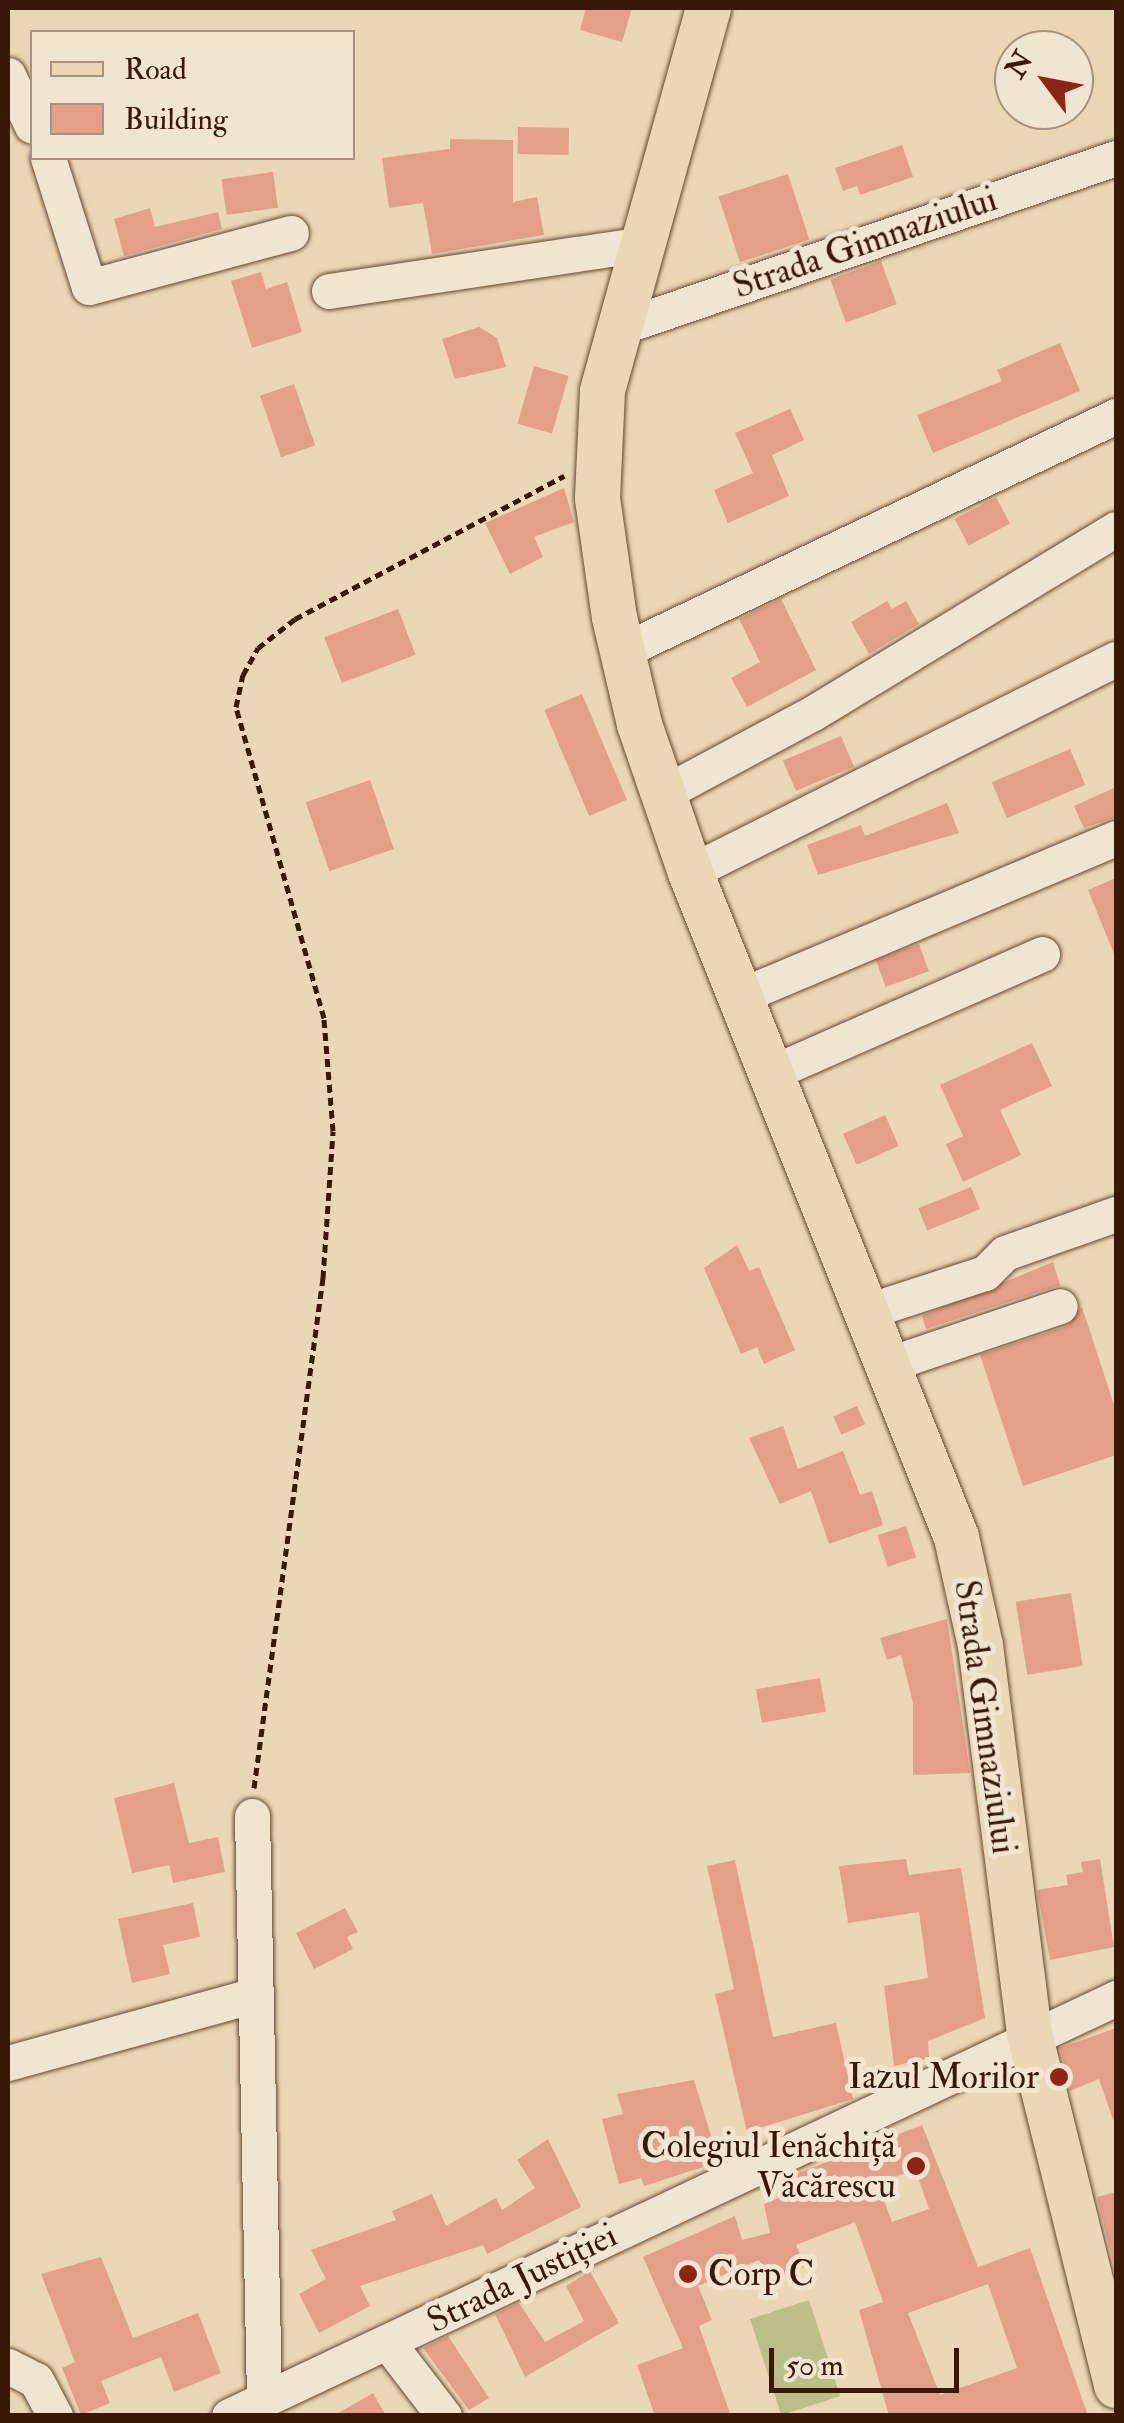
<!DOCTYPE html>
<meta charset="utf-8">
<style>
body{margin:0}
#map{position:relative;width:1124px;height:2423px;overflow:hidden;background:#ead7b5;font-family:"IM FELL Double Pica",serif}
div>[style]{position:absolute}
[style*='--x']{left:calc(var(--x)*1px);top:calc(var(--y)*1px);width:calc(var(--w)*1px);rotate:calc(var(--a)*1deg)}
.green>*{inset:0;background:#bdbd89;transform-origin:0 0}
.building>*{inset:0;background:#e49f8b;transform-origin:0 0}
.path>*{height:5px;margin-top:-2.5px;transform-origin:0;background:repeating-linear-gradient(90deg,#371905 0 8px,transparent 0 13px)}
.roads{filter:drop-shadow(0 0 2px #644831) drop-shadow(0 0 2px #644831)}
.minor>*{height:35px;margin:-17.5px;padding:0 17.5px;transform-origin:17.5px;border-radius:17.5px;background:#f1e5cf}
.major>*{height:45px;margin:-22.5px;padding:0 22.5px;transform-origin:22.5px;border-radius:22.5px;background:#ead7b5}
.dots>*{width:28px;height:28px;translate:-50% -50%;box-sizing:border-box;border:5px solid #f1e5cf;border-radius:50%}
span{translate:-50% -50%;white-space:nowrap;text-align:center;line-height:1.15;-webkit-text-stroke:10px #f1e5cf;paint-order:stroke}
.street-label{font-size:35px;color:#371905}
.poi-label{font-size:35px;color:#371905}
.right{translate:-100% -50%;text-align:right}
.left{translate:0 -50%;text-align:left}
.frame{position:absolute;inset:0;border:10px solid #371905;pointer-events:none}
.legend{position:absolute;left:30px;top:30px;width:325px;height:130px;box-sizing:border-box;background:#f1e5cf;border:2px solid #a7937e;margin:0;padding:12px 18px;list-style:none;font-size:30px;color:#371905}
.legend li{display:flex;align-items:center;gap:20px;height:50px}
.legend b{width:50px;border:2px solid #a7937e}
.north{position:absolute;left:994px;top:30px;width:100px;height:100px;box-sizing:border-box;background:#f1e5cf;border:2px solid #a7937e;border-radius:50%;rotate:302deg;font-size:28px;font-weight:700;line-height:40px;text-align:center;color:#371905}
.north::after{content:'';display:block;margin:auto;width:35px;height:45px;background:#8f2418;clip-path:polygon(50% 0,100% 100%,50% 72%,0 100%)}
.scale{position:absolute;left:769px;top:2348px;width:190px;height:45px;box-sizing:border-box;border:5px solid #371905;border-top:0;padding-left:12px;font-size:30px;line-height:35px;white-space:nowrap;color:#371905;-webkit-text-stroke:8px #f1e5cf;paint-order:stroke}
</style>
<div id="map">
<div class="green">
<i style="left:809px;top:2300px;width:101px;height:62px;rotate:72deg"></i>
</div>
<div class="building">
<i style="clip-path:polygon(586px 8px,632px 8px,622px 42px,580px 30px)"></i>
<i style="left:518px;top:127px;width:51px;height:27px;rotate:1deg"></i>
<i style="clip-path:polygon(450px 139px,513px 140px,513px 202px,537px 197px,544px 235px,432px 254px,423px 203px,389px 208px,382px 158px,450px 149px)"></i>
<i style="clip-path:polygon(902px 145px,913px 177px,860px 195px,857px 186px,843px 191px,835px 168px)"></i>
<i style="left:273px;top:172px;width:36px;height:52px;rotate:82deg"></i>
<i style="left:788px;top:174px;width:69px;height:73px;rotate:72deg"></i>
<i style="clip-path:polygon(150px 208px,155px 227px,218px 212px,222px 229px,124px 256px,114px 219px)"></i>
<i style="left:881px;top:261px;width:46px;height:54px;rotate:70deg"></i>
<i style="clip-path:polygon(261px 272px,266px 289px,287px 282px,302px 332px,252px 348px,231px 281px)"></i>
<i style="clip-path:polygon(479px 327px,497px 338px,506px 367px,455px 379px,442px 339px)"></i>
<i style="clip-path:polygon(1060px 343px,1080px 391px,933px 453px,917px 415px,1002px 381px,997px 370px)"></i>
<i style="left:534px;top:366px;width:36px;height:60px;rotate:16deg"></i>
<i style="left:294px;top:384px;width:65px;height:36px;rotate:71deg"></i>
<i style="clip-path:polygon(790px 409px,804px 440px,772px 455px,789px 496px,728px 523px,714px 490px,753px 473px,735px 433px)"></i>
<i style="clip-path:polygon(564px 488px,574px 522px,534px 537px,543px 557px,510px 574px,485px 523px)"></i>
<i style="left:996px;top:497px;width:30px;height:47px;rotate:62deg"></i>
<i style="clip-path:polygon(781px 599px,816px 670px,747px 707px,731px 678px,760px 662px,739px 619px)"></i>
<i style="clip-path:polygon(887px 601px,892px 609px,906px 601px,919px 624px,869px 654px,851px 622px)"></i>
<i style="left:398px;top:609px;width:49px;height:79px;rotate:69deg"></i>
<i style="left:582px;top:694px;width:115px;height:41px;rotate:67deg"></i>
<i style="left:841px;top:736px;width:33px;height:63px;rotate:67deg"></i>
<i style="left:1070px;top:749px;width:39px;height:85px;rotate:67deg"></i>
<i style="left:370px;top:780px;width:73px;height:68px;rotate:71deg"></i>
<i style="clip-path:polygon(1116px 787px,1116px 817px,1084px 828px,1074px 806px)"></i>
<i style="clip-path:polygon(947px 803px,959px 833px,818px 875px,807px 845px,861px 825px,865px 836px)"></i>
<i style="clip-path:polygon(1116px 878px,1116px 959px,1088px 890px)"></i>
<i style="left:919px;top:944px;width:29px;height:46px;rotate:70deg"></i>
<i style="clip-path:polygon(1032px 1043px,1052px 1086px,1000px 1110px,1021px 1155px,963px 1182px,946px 1144px,963px 1136px,940px 1085px)"></i>
<i style="left:885px;top:1115px;width:34px;height:46px;rotate:66deg"></i>
<i style="left:971px;top:1187px;width:24px;height:57px;rotate:68deg"></i>
<i style="clip-path:polygon(737px 1245px,749px 1271px,759px 1267px,795px 1350px,764px 1364px,757px 1347px,741px 1354px,704px 1268px)"></i>
<i style="clip-path:polygon(1053px 1262px,1060px 1285px,926px 1329px,922px 1316px)"></i>
<i style="clip-path:polygon(1082px 1307px,1116px 1411px,1116px 1455px,1023px 1486px,980px 1355px,1067px 1326px)"></i>
<i style="left:857px;top:1406px;width:20px;height:26px;rotate:66deg"></i>
<i style="clip-path:polygon(783px 1426px,798px 1469px,843px 1451px,860px 1495px,872px 1491px,883px 1525px,829px 1544px,811px 1491px,780px 1504px,749px 1438px)"></i>
<i style="left:906px;top:1526px;width:33px;height:30px;rotate:72deg"></i>
<i style="left:1071px;top:1593px;width:74px;height:56px;rotate:81deg"></i>
<i style="clip-path:polygon(947px 1619px,970px 1773px,913px 1775px,913px 1703px,901px 1655px,887px 1660px,880px 1638px)"></i>
<i style="left:820px;top:1678px;width:34px;height:65px;rotate:80deg"></i>
<i style="clip-path:polygon(174px 1783px,189px 1843px,218px 1837px,225px 1872px,173px 1883px,169px 1865px,132px 1873px,114px 1798px)"></i>
<i style="clip-path:polygon(906px 1859px,909px 1875px,961px 1868px,985px 2018px,928px 2041px,929px 2058px,894px 2066px,884px 1986px,928px 1978px,919px 1912px,848px 1923px,839px 1866px)"></i>
<i style="clip-path:polygon(1100px 1859px,1114px 1947px,1050px 1960px,1037px 1890px,1068px 1885px,1066px 1875px,1083px 1872px,1081px 1862px)"></i>
<i style="clip-path:polygon(735px 1860px,773px 2037px,836px 2023px,853px 2099px,747px 2132px,715px 1994px,734px 1989px,707px 1866px)"></i>
<i style="clip-path:polygon(193px 1903px,200px 1937px,163px 1945px,170px 1974px,132px 1983px,118px 1919px)"></i>
<i style="clip-path:polygon(345px 1908px,358px 1932px,347px 1937px,353px 1949px,314px 1969px,296px 1933px)"></i>
<i style="clip-path:polygon(1116px 2028px,1116px 2119px,1113px 2120px,1099px 2079px,1070px 2091px,1060px 2048px)"></i>
<i style="clip-path:polygon(694px 2080px,719px 2162px,644px 2186px,641px 2178px,619px 2184px,602px 2119px,623px 2114px,617px 2094px)"></i>
<i style="clip-path:polygon(evenodd,922px 2125px,978px 2267px,1030px 2248px,1088px 2416px,889px 2416px,859px 2310px,883px 2302px,855px 2222px,796px 2245px,805px 2266px,769px 2282px,759px 2260px,698px 2286px,712px 2320px,699px 2326px,731px 2416px,655px 2416px,637px 2365px,683px 2348px,643px 2257px,735px 2216px,742px 2240px,770px 2233px,764px 2204px,802px 2188px,796px 2174px,922px 2125px,915px 2169px,929px 2209px,892px 2222px,878px 2184px,915px 2169px,922px 2125px,988px 2284px,1017px 2368px,940px 2395px,908px 2313px,988px 2284px)"></i>
<i style="clip-path:polygon(548px 2139px,581px 2207px,487px 2254px,483px 2245px,360px 2286px,370px 2306px,319px 2333px,299px 2294px,326px 2279px,311px 2250px,396px 2220px,392px 2211px,432px 2194px,446px 2226px,496px 2198px,502px 2210px,535px 2188px,517px 2160px)"></i>
<i style="clip-path:polygon(1116px 2192px,1116px 2274px,1097px 2197px)"></i>
<i style="clip-path:polygon(101px 2257px,133px 2338px,198px 2313px,221px 2373px,174px 2392px,161px 2357px,101px 2381px,110px 2403px,81px 2415px,62px 2368px,75px 2362px,41px 2274px)"></i>
<i style="clip-path:polygon(590px 2271px,619px 2323px,525px 2377px,495px 2314px,519px 2303px,545px 2342px,584px 2321px,566px 2286px)"></i>
<i style="clip-path:polygon(448px 2336px,489px 2398px,469px 2410px,423px 2348px)"></i>
<i style="clip-path:polygon(373px 2393px,386px 2416px,333px 2416px)"></i>
</div>
<div class="path">
<i style="--x:254;--y:1788;--w:515;--a:-82.3"></i>
<i style="--x:323;--y:1278;--w:147;--a:-86.1"></i>
<i style="--x:333;--y:1131;--w:113;--a:-94.6"></i>
<i style="--x:324;--y:1018;--w:323;--a:-105.8"></i>
<i style="--x:236;--y:707;--w:33;--a:-78"></i>
<i style="--x:243;--y:675;--w:31;--a:-61"></i>
<i style="--x:258;--y:648;--w:47;--a:-38.1"></i>
<i style="--x:295;--y:619;--w:305;--a:-28"></i>
</div>
<div class="roads">
<div class="minor">
<i style="--x:8;--y:75;--w:56;--a:64.8"></i>
<i style="--x:48;--y:158;--w:135;--a:72.4"></i>
<i style="--x:89;--y:287;--w:209;--a:-15"></i>
<i style="--x:329;--y:291;--w:311;--a:-8.5"></i>
<i style="--x:615;--y:329;--w:529;--a:-18.85"></i>
<i style="--x:620;--y:652;--w:549;--a:-25.45"></i>
<i style="--x:662;--y:794;--w:171;--a:-28.2"></i>
<i style="--x:813;--y:713;--w:354;--a:-31.3"></i>
<i style="--x:690;--y:872;--w:476;--a:-26.6"></i>
<i style="--x:740;--y:996;--w:408;--a:-22.8"></i>
<i style="--x:771;--y:1073;--w:296;--a:-23.7"></i>
<i style="--x:871;--y:1310;--w:120;--a:-18"></i>
<i style="--x:985;--y:1273;--w:28;--a:-45"></i>
<i style="--x:1005;--y:1253;--w:118;--a:-19.4"></i>
<i style="--x:892;--y:1363;--w:177;--a:-18.7"></i>
<i style="--x:252;--y:1816;--w:584;--a:88.82"></i>
<i style="--x:8;--y:2063;--w:256;--a:-15.4"></i>
<i style="--x:388;--y:2343;--w:92;--a:52.5"></i>
<i style="--x:8;--y:2366;--w:31;--a:27"></i>
<i style="--x:36;--y:2380;--w:41;--a:62.2"></i>
<i style="--x:229;--y:2416;--w:981;--a:-25.23"></i>
</div>
<div class="major">
<i style="--x:708;--y:8;--w:397;--a:105.5"></i>
<i style="--x:602;--y:391;--w:107;--a:92.7"></i>
<i style="--x:597;--y:498;--w:120;--a:81.9"></i>
<i style="--x:614;--y:617;--w:110;--a:76.8"></i>
<i style="--x:639;--y:724;--w:157;--a:71"></i>
<i style="--x:690;--y:872;--w:716;--a:68.2"></i>
<i style="--x:956;--y:1537;--w:111;--a:77.5"></i>
<i style="--x:980;--y:1645;--w:391;--a:82.8"></i>
<i style="--x:1029;--y:2033;--w:363;--a:76.1"></i>
</div>
</div>
<div class="dots">
<i style="left:1059px;top:2077px;background:#8f2418"></i>
<i style="left:916px;top:2166px;background:#8f2418"></i>
<i style="left:688px;top:2274px;background:#8f2418"></i>
</div>
<div class="street-label">
<span style="left:865px;top:243px;rotate:-19deg">Strada Gimnaziului</span>
<span style="left:985px;top:1717px;rotate:82deg">Strada Gimnaziului</span>
<span style="left:522px;top:2278px;rotate:-26deg">Strada Justiției</span>
</div>
<div class="poi-label">
<span class="right" style="left:1039px;top:2077px">Iazul Morilor</span>
<span class="right" style="left:896px;top:2166px">Colegiul Ienăchiță<br>Văcărescu</span>
<span class="left" style="left:708px;top:2274px">Corp C</span>
</div>
<div class="frame"></div>
<ul class="legend">
<li><b style="height:12px;background:#ead7b5"></b>Road</li>
<li><b style="height:28px;background:#e49f8b"></b>Building</li>
</ul>
<div class="north">N</div>
<div class="scale">50 m</div>
</div>
